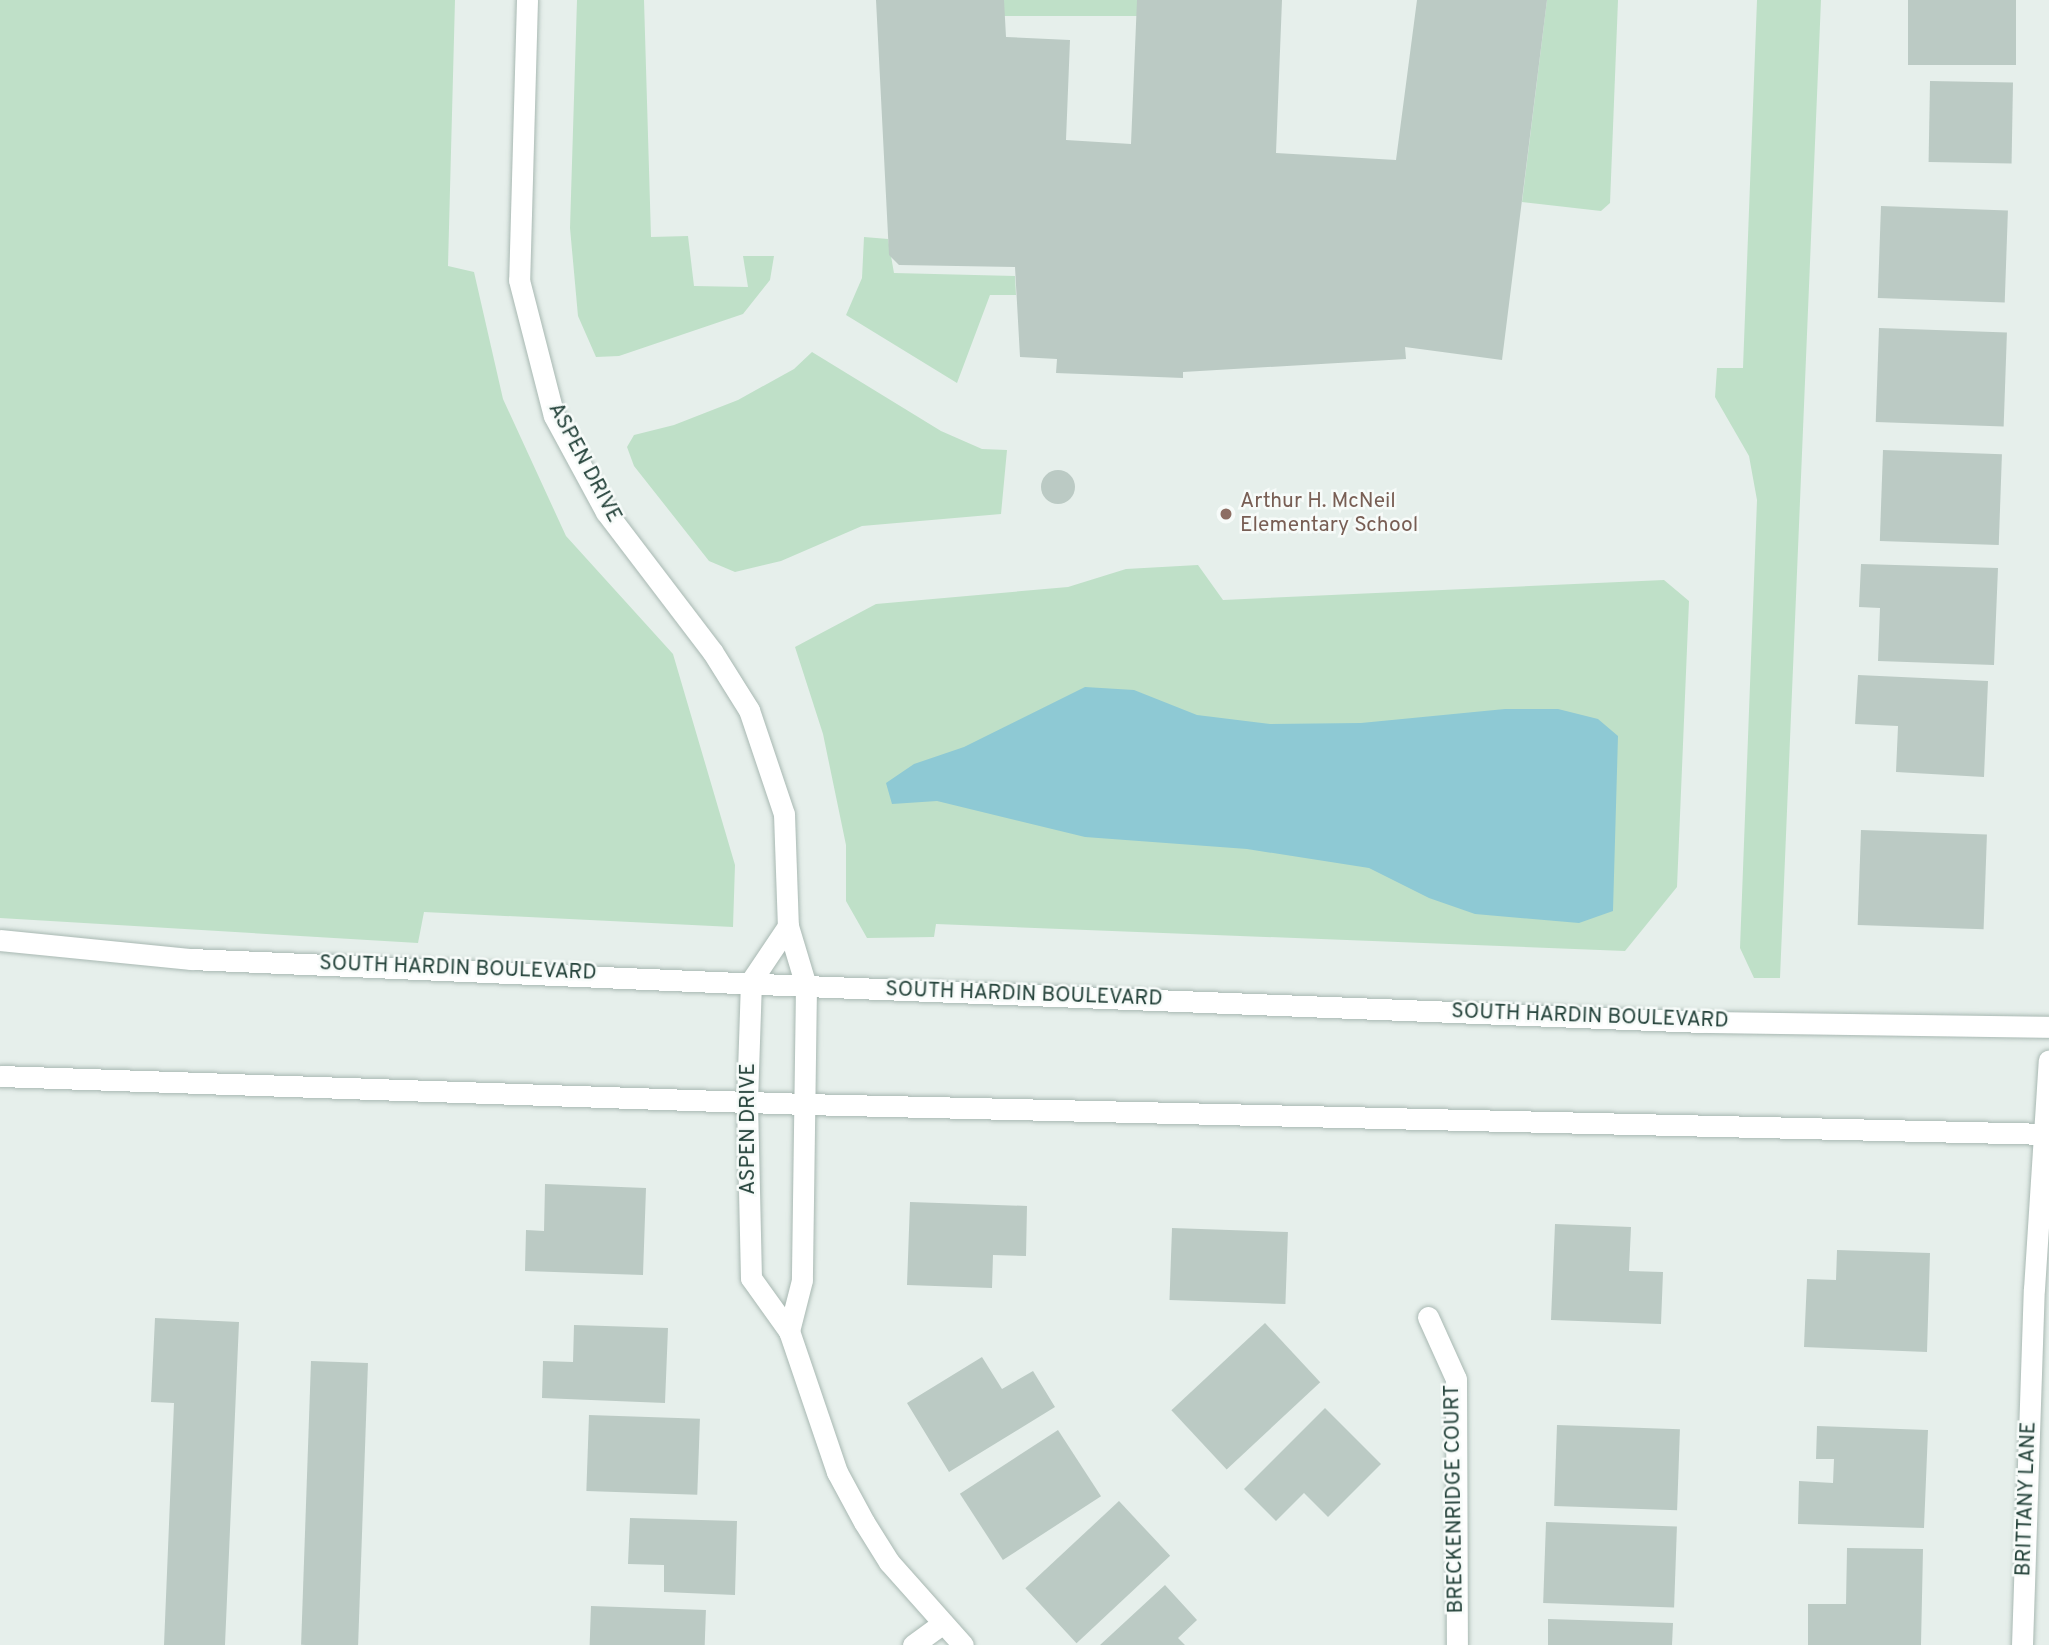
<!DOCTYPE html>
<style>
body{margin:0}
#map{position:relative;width:2049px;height:1645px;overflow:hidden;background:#e6efeb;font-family:Overpass,sans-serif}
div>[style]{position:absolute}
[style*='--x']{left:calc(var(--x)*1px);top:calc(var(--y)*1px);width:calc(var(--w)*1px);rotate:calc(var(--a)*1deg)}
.green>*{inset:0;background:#bfe0c8;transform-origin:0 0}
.water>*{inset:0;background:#8ec9d4}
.building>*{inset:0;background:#bbcac4;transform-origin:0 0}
.round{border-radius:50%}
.roads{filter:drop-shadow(0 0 2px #a8b8b2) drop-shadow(0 0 2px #a8b8b2)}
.minor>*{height:21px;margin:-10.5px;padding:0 10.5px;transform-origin:10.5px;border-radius:10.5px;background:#fff}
.secondary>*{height:21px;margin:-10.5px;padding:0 10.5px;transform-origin:10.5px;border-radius:10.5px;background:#fff}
.dots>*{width:19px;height:19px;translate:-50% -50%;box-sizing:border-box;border:4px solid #f7fbf9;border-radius:50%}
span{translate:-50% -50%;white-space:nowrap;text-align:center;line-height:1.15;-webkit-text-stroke:5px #f7fbf9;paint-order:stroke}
.street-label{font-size:21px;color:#24423a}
.education-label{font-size:21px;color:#785e54}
.left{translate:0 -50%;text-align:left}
</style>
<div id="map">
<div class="green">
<i style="clip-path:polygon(0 0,455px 0,448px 266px,474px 272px,503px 399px,566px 536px,673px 654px,735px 865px,733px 927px,424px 912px,418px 943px,0 918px)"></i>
<i style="clip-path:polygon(577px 0,644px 0,651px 237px,688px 236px,694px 286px,748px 287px,743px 256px,774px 256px,770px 280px,743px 314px,619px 356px,596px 357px,578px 316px,570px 228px)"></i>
<i style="left:1004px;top:0;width:133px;height:16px"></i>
<i style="clip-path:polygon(1547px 0,1618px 0,1610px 203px,1601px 211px,1522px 202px)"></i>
<i style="clip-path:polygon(1757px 0,1821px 0,1780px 978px,1754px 978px,1740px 948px,1757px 500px,1749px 456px,1715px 397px,1717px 368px,1743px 368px)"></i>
<i style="clip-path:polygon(864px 237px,888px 239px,894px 273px,1015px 276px,1016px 295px,990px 295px,957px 383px,846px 315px,862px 278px)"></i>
<i style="clip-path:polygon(812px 352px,941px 431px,982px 449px,1007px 450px,1001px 514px,862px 526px,781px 561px,735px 572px,709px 561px,634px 466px,627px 447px,634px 435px,674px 425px,738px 400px,794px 369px)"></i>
<i style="clip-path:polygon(1198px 565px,1223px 600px,1664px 580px,1689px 601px,1677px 887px,1625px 951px,936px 924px,934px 937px,867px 938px,846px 901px,846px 845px,823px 734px,795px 647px,876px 604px,1068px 587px,1126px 569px)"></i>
</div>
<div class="water">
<i style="clip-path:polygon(1085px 687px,1134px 690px,1197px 715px,1270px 724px,1361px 723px,1505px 709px,1558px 709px,1598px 719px,1618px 736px,1613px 911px,1579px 923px,1475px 914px,1429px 898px,1369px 868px,1247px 849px,1085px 837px,937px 801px,892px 804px,886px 783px,914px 764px,964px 747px)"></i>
</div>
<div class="building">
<i style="clip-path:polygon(876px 0,1004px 0,1006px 37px,1070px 40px,1066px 140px,1131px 144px,1137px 0,1282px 0,1276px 153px,1396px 160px,1417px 0,1547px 0,1502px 360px,1405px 347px,1406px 359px,1183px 372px,1183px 378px,1056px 373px,1057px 359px,1020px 357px,1015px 267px,899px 265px,889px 255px)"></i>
<i style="left:1908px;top:0;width:108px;height:65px"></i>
<i style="left:1930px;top:81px;width:83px;height:81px;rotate:1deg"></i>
<i style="left:1881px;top:206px;width:127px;height:92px;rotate:2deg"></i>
<i style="left:1879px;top:328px;width:128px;height:94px;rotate:2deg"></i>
<i style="left:1883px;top:450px;width:119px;height:91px;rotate:2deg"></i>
<i class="round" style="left:1041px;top:470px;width:34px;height:34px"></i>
<i style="clip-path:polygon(1861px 564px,1998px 568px,1994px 665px,1878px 661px,1880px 608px,1859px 607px)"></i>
<i style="clip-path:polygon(1858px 675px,1988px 681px,1984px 777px,1896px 772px,1898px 726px,1855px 724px)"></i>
<i style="left:1861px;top:830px;width:126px;height:95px;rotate:2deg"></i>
<i style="clip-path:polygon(545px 1184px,646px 1188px,643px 1275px,525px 1271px,526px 1230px,544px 1231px)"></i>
<i style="clip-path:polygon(910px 1202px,1027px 1206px,1026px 1256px,993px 1255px,992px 1288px,907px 1285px)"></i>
<i style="clip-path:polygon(1555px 1224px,1631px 1227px,1629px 1271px,1663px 1272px,1661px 1324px,1551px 1320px)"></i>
<i style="left:1172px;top:1228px;width:116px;height:72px;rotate:2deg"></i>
<i style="clip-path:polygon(1837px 1250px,1930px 1253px,1927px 1352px,1804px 1347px,1807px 1279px,1836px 1280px)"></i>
<i style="clip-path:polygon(155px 1318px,239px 1322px,225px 1645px,164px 1645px,174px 1403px,151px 1402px)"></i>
<i style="left:1265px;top:1323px;width:81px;height:128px;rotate:47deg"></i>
<i style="clip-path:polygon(574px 1325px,668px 1328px,665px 1403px,542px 1398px,543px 1361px,573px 1362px)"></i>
<i style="clip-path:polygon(982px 1357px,1002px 1389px,1033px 1371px,1055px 1407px,949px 1472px,907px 1403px)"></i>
<i style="left:311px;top:1361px;width:57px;height:284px;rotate:2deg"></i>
<i style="clip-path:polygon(1325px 1408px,1381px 1464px,1328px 1517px,1304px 1493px,1276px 1521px,1244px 1489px)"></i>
<i style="left:589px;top:1415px;width:111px;height:76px;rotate:2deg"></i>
<i style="left:1557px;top:1425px;width:123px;height:81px;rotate:2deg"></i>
<i style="clip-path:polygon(1817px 1426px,1928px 1430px,1924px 1528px,1798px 1524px,1799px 1481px,1833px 1483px,1834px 1459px,1816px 1459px)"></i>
<i style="left:1058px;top:1430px;width:79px;height:117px;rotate:57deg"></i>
<i style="left:1119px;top:1501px;width:75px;height:128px;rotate:47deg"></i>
<i style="clip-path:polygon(630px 1518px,737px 1521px,735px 1595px,664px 1592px,664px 1565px,628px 1564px)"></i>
<i style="left:1546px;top:1522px;width:131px;height:81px;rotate:2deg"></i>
<i style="clip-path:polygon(1847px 1548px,1923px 1549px,1921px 1645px,1808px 1645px,1808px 1604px,1846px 1604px)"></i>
<i style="clip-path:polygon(1165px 1585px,1197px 1620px,1178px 1638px,1185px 1645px,1100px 1645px)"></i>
<i style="left:591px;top:1606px;width:115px;height:39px;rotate:2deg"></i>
<i style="clip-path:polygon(1548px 1619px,1673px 1623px,1672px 1645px,1548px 1645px)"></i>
</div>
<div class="roads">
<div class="minor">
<i style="--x:527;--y:0;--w:280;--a:91.6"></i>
<i style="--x:519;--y:280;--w:140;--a:75.6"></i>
<i style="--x:554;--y:416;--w:109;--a:61.6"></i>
<i style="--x:606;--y:512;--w:175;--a:52.7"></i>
<i style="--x:712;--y:651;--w:70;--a:57.9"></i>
<i style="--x:749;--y:710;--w:110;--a:71.4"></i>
<i style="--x:784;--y:814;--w:112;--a:88"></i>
<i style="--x:788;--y:926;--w:66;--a:123.9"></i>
<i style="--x:751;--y:981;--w:121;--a:91.9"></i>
<i style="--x:747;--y:1102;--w:176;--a:88.7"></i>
<i style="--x:751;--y:1278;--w:65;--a:54.4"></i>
<i style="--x:789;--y:1331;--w:149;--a:71.2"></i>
<i style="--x:837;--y:1472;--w:57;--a:61.6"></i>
<i style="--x:864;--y:1522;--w:47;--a:58"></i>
<i style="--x:889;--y:1562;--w:111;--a:48.3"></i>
<i style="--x:788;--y:926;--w:63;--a:73.3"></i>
<i style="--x:806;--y:986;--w:294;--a:90.8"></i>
<i style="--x:802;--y:1280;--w:53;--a:104.3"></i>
<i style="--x:1428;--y:1317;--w:68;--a:65.7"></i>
<i style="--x:1456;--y:1379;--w:266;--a:89.8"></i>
<i style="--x:913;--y:1645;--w:36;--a:-36"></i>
<i style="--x:2022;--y:1645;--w:356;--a:-88.1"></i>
<i style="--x:2034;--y:1289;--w:229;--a:-86.3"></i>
</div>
<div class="secondary">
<i style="--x:0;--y:940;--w:192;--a:5.7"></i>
<i style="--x:191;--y:959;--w:616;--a:2.51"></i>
<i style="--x:806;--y:986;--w:898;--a:2.3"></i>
<i style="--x:1703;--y:1022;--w:346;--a:0.8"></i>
<i style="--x:0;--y:1076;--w:804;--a:1.99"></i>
<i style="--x:804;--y:1104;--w:1245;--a:1.38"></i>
</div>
</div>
<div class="dots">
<i style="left:1226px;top:514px;background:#8d6e63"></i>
</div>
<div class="street-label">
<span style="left:584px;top:463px;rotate:62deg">ASPEN DRIVE</span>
<span style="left:458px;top:969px;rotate:2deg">SOUTH HARDIN BOULEVARD</span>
<span style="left:1024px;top:995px;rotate:2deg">SOUTH HARDIN BOULEVARD</span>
<span style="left:1590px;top:1017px;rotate:2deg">SOUTH HARDIN BOULEVARD</span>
<span style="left:749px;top:1129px;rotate:-90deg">ASPEN DRIVE</span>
<span style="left:1455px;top:1499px;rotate:-91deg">BRECKENRIDGE COURT</span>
<span style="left:2027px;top:1499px;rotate:-88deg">BRITTANY LANE</span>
</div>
<div class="education-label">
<span class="left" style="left:1240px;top:514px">Arthur H. McNeil<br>Elementary School</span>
</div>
</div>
